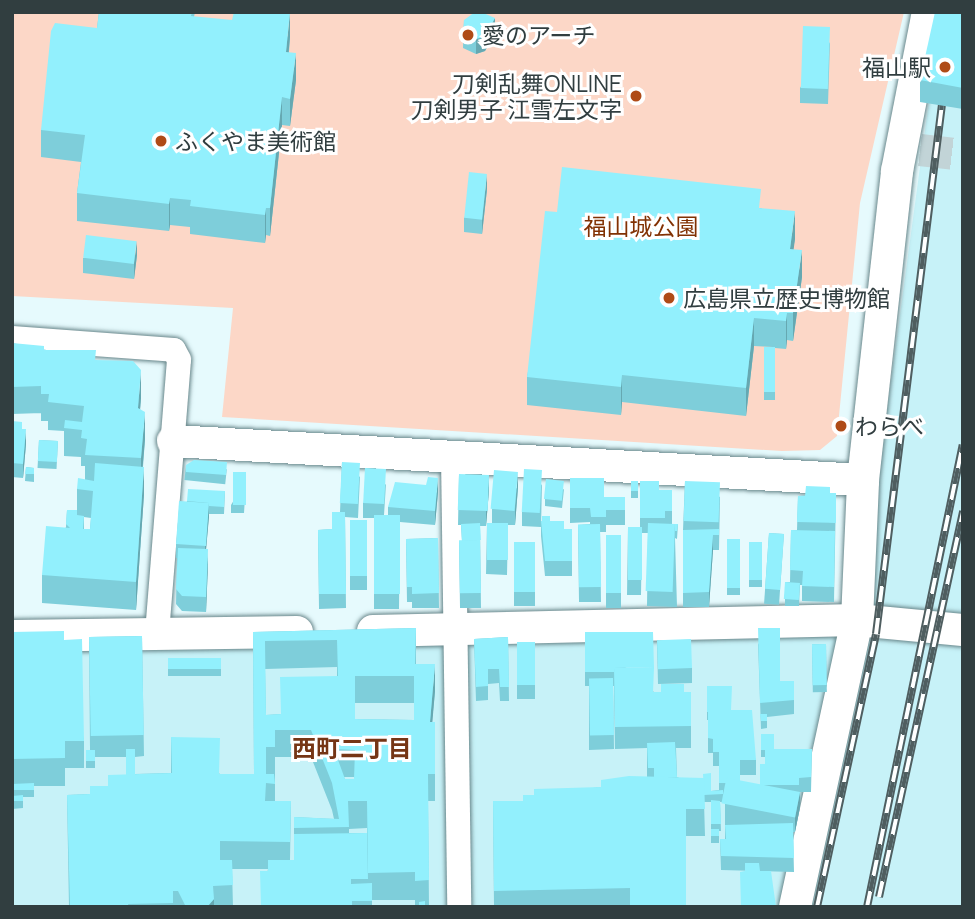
<!DOCTYPE html>
<meta charset="utf-8">
<style>
body{margin:0}
#map{position:relative;width:975px;height:919px;overflow:hidden;background:#e6fafd;font-family:Manrope,"Noto Sans JP",sans-serif}
div>[style]{position:absolute}
[style*='--x']{left:calc(var(--x)*1px);top:calc(var(--y)*1px);width:calc(var(--w)*1px);rotate:calc(var(--a)*1deg)}
.built>*{inset:0;background:#c7f2f8}
.green>*{inset:0;background:#fcd7c7}
.tertiary-tunnel>*{height:32px;margin-top:-16px;transform-origin:0;background:repeating-linear-gradient(90deg,#c2d4d7 0 32px,transparent 0 48px)}
.roads{filter:drop-shadow(0 0 2px #69878b) drop-shadow(0 0 2px #69878b)}
.minor>*{height:24px;margin:-12px;padding:0 12px;transform-origin:12px;border-radius:12px;background:#fff}
.tertiary>*{height:32px;margin:-16px;padding:0 16px;transform-origin:16px;border-radius:16px;background:#fff}
.rail>*{height:8px;margin-top:-4px;transform-origin:0;background:repeating-linear-gradient(90deg,#fff 0 16px,#4f5e60 0 32px);box-sizing:border-box;border-block:2px solid #4f5e60}
.wall>*{inset:0;background:#7eceda;transform-origin:0 0}
.shaded-wall>*{inset:0;background:#66a8b1}
.building>*{inset:0;background:#92f0fd;transform-origin:0 0}
.dots>*{width:19px;height:19px;translate:-50% -50%;box-sizing:border-box;border:4px solid #fff;border-radius:50%}
span{translate:-50% -50%;white-space:nowrap;text-align:center;line-height:1.15;-webkit-text-stroke:6px #fff;paint-order:stroke}
.poi-label{font-size:23px;color:#313e40}
.left{translate:0 -50%;text-align:left}
.right{translate:-100% -50%;text-align:right}
.park-label{font-size:23px;color:#813103}
.neighbourhood-label{font-size:24px;color:#753515;font-weight:700}
.frame{position:absolute;inset:0;border:14px solid #313e40;pointer-events:none}
</style>
<div id="map">
<div class="built">
<i style="clip-path:polygon(941px 12px,963px 12px,963px 907px,12px 907px,12px 640px,858px 624px)"></i>
</div>
<div class="green">
<i style="clip-path:polygon(12px 12px,904px 12px,860px 203px,837px 436px,820px 450px,782px 451px,222px 417px,233px 308px,12px 296px)"></i>
</div>
<div class="tertiary-tunnel">
<i style="--x:920;--y:150;--w:43;--a:6.6"></i>
</div>
<div class="roads">
<div class="minor">
<i style="--x:12;--y:338;--w:162;--a:4.2"></i>
<i style="--x:174;--y:350;--w:11;--a:63"></i>
<i style="--x:179;--y:360;--w:274;--a:94.6"></i>
<i style="--x:453;--y:456;--w:451;--a:89.2"></i>
</div>
<div class="tertiary">
<i style="--x:173;--y:441;--w:691;--a:3.24"></i>
<i style="--x:373;--y:631;--w:484;--a:-1.3"></i>
<i style="--x:857;--y:620;--w:106;--a:5.4"></i>
<i style="--x:12;--y:636;--w:285;--a:-0.8"></i>
<i style="--x:795;--y:907;--w:294;--a:-77.8"></i>
<i style="--x:857;--y:620;--w:140;--a:-87.5"></i>
<i style="--x:863;--y:480;--w:311;--a:-83.7"></i>
<i style="--x:897;--y:171;--w:162;--a:-79"></i>
</div>
</div>
<div class="rail">
<i style="--x:879;--y:897;--w:395;--a:-77.7"></i>
<i style="--x:817;--y:907;--w:279;--a:-77.8"></i>
<i style="--x:876;--y:634;--w:550;--a:-82.9"></i>
<i style="--x:867;--y:907;--w:472;--a:-78.3"></i>
</div>
<div class="wall">
<i style="clip-path:polygon(99px 12px,195px 12px,194px 17px,290px 37px,289px 52px,296px 80px,290px 126px,282px 125px,270px 236px,266px 235px,265px 243px,190px 234px,190px 227px,170px 225px,169px 231px,77px 221px,77px 193px,81px 162px,41px 157px,41px 130px,97px 28px)"></i>
<i style="clip-path:polygon(963px 12px,963px 109px,920px 102px,920px 80px)"></i>
<i style="clip-path:polygon(464px 20px,495px 33px,485px 51px,476px 54px,463px 48px)"></i>
<i style="clip-path:polygon(830px 42px,828px 104px,800px 103px,800px 88px)"></i>
<i style="clip-path:polygon(487px 189px,482px 234px,464px 232px,464px 218px)"></i>
<i style="clip-path:polygon(761px 208px,795px 239px,793px 249px,802px 277px,793px 341px,787px 340px,786px 349px,775px 348px,775px 400px,764px 400px,764px 347px,773px 347px,754px 346px,746px 416px,622px 402px,621px 415px,527px 405px,527px 377px,557px 212px)"></i>
<i style="clip-path:polygon(137px 255px,134px 279px,83px 273px,83px 258px)"></i>
<i style="clip-path:polygon(evenodd,12px 343px,96px 360px,141px 398px,140px 409px,145px 439px,143px 467px,144px 494px,136px 610px,42px 603px,42px 575px,66px 527px,67px 510px,77px 510px,77px 489px,85px 480px,85px 466px,81px 466px,81px 457px,64px 456px,64px 431px,48px 430px,48px 421px,41px 421px,41px 413px,12px 414px,12px 343px,84px 517px,91px 518px,90px 529px,84px 529px,84px 517px)"></i>
<i style="clip-path:polygon(12px 421px,22px 429px,26px 444px,23px 478px,12px 477px)"></i>
<i style="left:39px;top:440px;width:19px;height:28px;rotate:3deg"></i>
<i style="clip-path:polygon(342px 462px,360px 477px,358px 518px,345px 517px,346px 608px,319px 609px,318px 530px,332px 529px,340px 512px)"></i>
<i style="left:186px;top:465px;width:41px;height:15px;rotate:6deg"></i>
<i style="clip-path:polygon(26px 467px,34px 468px,34px 482px,25px 481px)"></i>
<i style="clip-path:polygon(459px 474px,489px 490px,486px 526px,480px 526px,481px 608px,460px 608px,459px 541px,462px 541px,461px 525px,458px 525px)"></i>
<i style="clip-path:polygon(570px 478px,604px 497px,625px 497px,625px 525px,606px 525px,606px 532px,600px 532px,601px 602px,579px 602px,578px 525px,590px 524px,590px 522px,570px 523px)"></i>
<i style="clip-path:polygon(246px 480px,244px 513px,231px 513px,231px 505px)"></i>
<i style="left:631px;top:481px;width:7px;height:17px"></i>
<i style="clip-path:polygon(640px 481px,659px 490px,672px 490px,672px 524px,678px 524px,677px 539px,675px 538px,677px 607px,647px 606px,648px 533px,642px 533px,641px 595px,627px 595px,628px 527px,640px 527px)"></i>
<i style="clip-path:polygon(685px 481px,720px 497px,719px 550px,713px 550px,709px 607px,683px 607px,683px 530px)"></i>
<i style="clip-path:polygon(386px 484px,384px 515px,388px 515px,388px 507px,438px 492px,435px 525px,400px 522px,399px 609px,374px 609px,374px 518px,363px 518px,363px 503px)"></i>
<i style="clip-path:polygon(542px 484px,541px 527px,522px 526px,522px 512px)"></i>
<i style="clip-path:polygon(518px 487px,515px 525px,508px 525px,507px 575px,486px 574px,487px 523px,492px 523px,492px 509px)"></i>
<i style="clip-path:polygon(564px 489px,562px 508px,545px 506px,545px 499px)"></i>
<i style="clip-path:polygon(225px 491px,224px 514px,209px 514px,206px 549px,208px 564px,206px 612px,182px 611px,176px 604px,177px 558px,176px 558px,176px 544px,187px 501px)"></i>
<i style="clip-path:polygon(830px 493px,836px 493px,834px 602px,802px 601px,802px 585px,800px 585px,799px 606px,785px 606px,785px 582px,790px 582px,791px 530px,797px 530px,798px 496px)"></i>
<i style="left:350px;top:520px;width:17px;height:70px"></i>
<i style="clip-path:polygon(541px 521px,550px 521px,564px 529px,572px 529px,572px 576px,545px 576px,541px 536px)"></i>
<i style="left:769px;top:533px;width:15px;height:71px;rotate:4deg"></i>
<i style="left:606px;top:535px;width:15px;height:73px"></i>
<i style="clip-path:polygon(438px 538px,439px 608px,412px 608px,412px 602px,407px 602px,406px 539px)"></i>
<i style="left:727px;top:539px;width:13px;height:56px"></i>
<i style="left:514px;top:542px;width:21px;height:64px"></i>
<i style="left:749px;top:542px;width:13px;height:45px"></i>
<i style="clip-path:polygon(evenodd,416px 628px,416px 664px,435px 691px,432px 722px,435px 722px,435px 801px,428px 801px,429px 907px,415px 907px,415px 900px,372px 900px,372px 907px,261px 907px,268px 869px,232px 869px,233px 907px,69px 907px,67px 795px,90px 794px,108px 786px,126px 775px,126px 757px,95px 757px,95px 768px,86px 768px,86px 750px,90px 750px,89px 637px,142px 636px,144px 756px,135px 757px,135px 774px,171px 773px,171px 737px,220px 774px,254px 774px,253px 632px,416px 628px,337px 667px,337px 676px,281px 714px,266px 715px,265px 669px,337px 667px,416px 628px,355px 703px,414px 703px,414px 720px,355px 719px,355px 703px,416px 628px,275px 757px,311px 757px,332px 810px,334px 819px,294px 817px,294px 860px,290px 860px,291px 801px,275px 801px,275px 757px,416px 628px,344px 777px,354px 777px,354px 779px,345px 779px,344px 777px,416px 628px,367px 828px,367px 833px,349px 833px,349px 829px,367px 828px)"></i>
<i style="clip-path:polygon(12px 632px,64px 640px,84px 741px,84px 768px,65px 768px,65px 786px,34px 786px,34px 797px,23px 797px,23px 808px,12px 809px)"></i>
<i style="clip-path:polygon(585px 632px,654px 692px,691px 692px,691px 748px,676px 748px,677px 777px,711px 791px,719px 790px,719px 766px,713px 766px,713px 753px,708px 753px,708px 720px,707px 720px,707px 686px,731px 710px,756px 760px,756px 775px,740px 775px,740px 793px,760px 792px,760px 764px,765px 764px,765px 757px,761px 757px,761px 734px,774px 749px,812px 749px,811px 792px,800px 792px,800px 807px,795px 832px,793px 832px,794px 872px,721px 870px,720px 839px,725px 839px,725px 797px,723px 797px,723px 802px,720px 802px,721px 831px,719px 831px,719px 843px,711px 843px,711px 802px,704px 802px,705px 836px,686px 836px,686px 907px,494px 907px,493px 801px,523px 801px,534px 795px,601px 787px,647px 777px,647px 748px,615px 749px,614px 686px,613px 686px,614px 749px,589px 750px,589px 686px,585px 686px)"></i>
<i style="clip-path:polygon(508px 637px,509px 701px,500px 701px,499px 683px,488px 684px,488px 700px,476px 701px,474px 639px)"></i>
<i style="clip-path:polygon(657px 640px,692px 668px,692px 683px,658px 684px)"></i>
<i style="left:517px;top:642px;width:18px;height:57px"></i>
<i style="clip-path:polygon(758px 643px,780px 681px,794px 681px,794px 714px,767px 717px,767px 728px,761px 729px)"></i>
<i style="left:826px;top:644px;width:48px;height:14px;rotate:89deg"></i>
<i style="left:221px;top:658px;width:18px;height:53px;rotate:90deg"></i>
</div>
<div class="shaded-wall">
<i style="clip-path:polygon(290px 12px,290px 37px,286px 79px,286px 52px)"></i>
<i style="clip-path:polygon(495px 18px,495px 33px,485px 51px,476px 54px,476px 39px)"></i>
<i style="clip-path:polygon(296px 53px,296px 80px,290px 126px,290px 99px)"></i>
<i style="clip-path:polygon(282px 97px,282px 125px,270px 236px,270px 208px)"></i>
<i style="clip-path:polygon(487px 174px,487px 189px,482px 234px,482px 220px)"></i>
<i style="clip-path:polygon(170px 198px,170px 225px,169px 231px,169px 204px)"></i>
<i style="clip-path:polygon(266px 208px,266px 235px,265px 243px,265px 215px)"></i>
<i style="clip-path:polygon(795px 211px,795px 239px,790px 276px,790px 249px)"></i>
<i style="clip-path:polygon(137px 241px,137px 255px,134px 279px,134px 264px)"></i>
<i style="clip-path:polygon(802px 250px,802px 277px,793px 341px,793px 313px)"></i>
<i style="clip-path:polygon(787px 313px,787px 340px,786px 349px,786px 321px)"></i>
<i style="clip-path:polygon(754px 318px,754px 346px,746px 416px,746px 388px)"></i>
<i style="clip-path:polygon(141px 370px,141px 398px,138px 436px,138px 408px)"></i>
<i style="clip-path:polygon(622px 375px,622px 402px,621px 415px,621px 387px)"></i>
<i style="clip-path:polygon(145px 412px,145px 439px,141px 485px,141px 458px)"></i>
<i style="clip-path:polygon(26px 429px,26px 444px,23px 478px,23px 464px)"></i>
<i style="clip-path:polygon(144px 467px,144px 494px,136px 610px,136px 582px)"></i>
<i style="clip-path:polygon(518px 472px,518px 487px,515px 525px,515px 510px)"></i>
<i style="clip-path:polygon(489px 475px,489px 490px,486px 526px,486px 512px)"></i>
<i style="clip-path:polygon(438px 478px,438px 492px,435px 525px,435px 511px)"></i>
<i style="clip-path:polygon(209px 503px,209px 517px,205px 561px,205px 546px)"></i>
<i style="clip-path:polygon(713px 535px,713px 550px,709px 607px,709px 592px)"></i>
<i style="clip-path:polygon(208px 549px,208px 564px,206px 612px,206px 597px)"></i>
<i style="clip-path:polygon(435px 664px,435px 691px,430px 749px,430px 722px)"></i>
<i style="clip-path:polygon(800px 792px,800px 807px,795px 832px,795px 818px)"></i>
<i style="clip-path:polygon(214px 899px,214px 907px,207px 907px)"></i>
</div>
<div class="building">
<i style="clip-path:polygon(99px 12px,192px 12px,191px 16px,232px 20px,234px 12px,290px 12px,286px 52px,296px 53px,290px 99px,282px 97px,270px 208px,266px 208px,265px 215px,190px 206px,191px 200px,170px 198px,169px 204px,77px 193px,85px 135px,41px 130px,51px 31px,55px 23px,97px 28px)"></i>
<i style="clip-path:polygon(475px 12px,481px 12px,495px 18px,485px 37px,476px 39px,463px 34px,464px 20px)"></i>
<i style="clip-path:polygon(935px 12px,963px 12px,963px 88px,920px 80px)"></i>
<i style="left:803px;top:26px;width:27px;height:62px;rotate:2deg"></i>
<i style="clip-path:polygon(562px 167px,761px 189px,759px 208px,795px 211px,790px 249px,802px 250px,793px 313px,787px 313px,786px 321px,754px 318px,746px 388px,622px 375px,621px 387px,527px 377px,545px 211px,557px 212px)"></i>
<i style="left:469px;top:172px;width:18px;height:46px;rotate:6deg"></i>
<i style="left:86px;top:235px;width:51px;height:23px;rotate:7deg"></i>
<i style="clip-path:polygon(12px 343px,44px 346px,44px 350px,96px 350px,95px 360px,133px 361px,141px 370px,138px 408px,145px 412px,141px 458px,85px 455px,87px 439px,81px 438px,82px 430px,64px 428px,65px 420px,82px 422px,84px 406px,48px 402px,49px 394px,41px 394px,41px 386px,12px 387px)"></i>
<i style="left:764px;top:347px;width:11px;height:45px"></i>
<i style="clip-path:polygon(12px 421px,22px 422px,22px 429px,26px 429px,23px 464px,12px 463px)"></i>
<i style="left:39px;top:440px;width:19px;height:21px;rotate:3deg"></i>
<i style="clip-path:polygon(194px 460px,227px 462px,226px 475px,186px 472px,186px 465px)"></i>
<i style="left:342px;top:462px;width:18px;height:41px;rotate:3deg"></i>
<i style="clip-path:polygon(95px 463px,144px 467px,136px 582px,42px 575px,46px 526px,70px 528px,66px 524px,67px 510px,77px 510px,77px 515px,84px 516px,83px 529px,90px 529px,93px 491px,77px 489px,78px 478px,94px 481px)"></i>
<i style="clip-path:polygon(26px 467px,34px 468px,34px 474px,25px 474px)"></i>
<i style="left:365px;top:468px;width:21px;height:35px;rotate:3deg"></i>
<i style="left:524px;top:469px;width:18px;height:43px;rotate:3deg"></i>
<i style="left:494px;top:470px;width:24px;height:39px;rotate:5deg"></i>
<i style="left:233px;top:472px;width:13px;height:33px"></i>
<i style="left:459px;top:474px;width:30px;height:36px;rotate:2deg"></i>
<i style="clip-path:polygon(428px 477px,438px 478px,435px 511px,388px 507px,395px 482px,426px 485px)"></i>
<i style="clip-path:polygon(570px 478px,604px 478px,604px 497px,625px 497px,625px 510px,606px 510px,606px 517px,591px 517px,590px 508px,570px 508px)"></i>
<i style="left:546px;top:479px;width:18px;height:20px;rotate:6deg"></i>
<i style="left:631px;top:481px;width:7px;height:10px"></i>
<i style="clip-path:polygon(640px 481px,659px 481px,659px 490px,672px 490px,672px 511px,665px 511px,665px 518px,640px 518px)"></i>
<i style="left:685px;top:481px;width:35px;height:40px;rotate:2deg"></i>
<i style="clip-path:polygon(806px 486px,830px 487px,830px 493px,836px 493px,836px 523px,797px 522px,798px 496px,805px 496px)"></i>
<i style="clip-path:polygon(188px 489px,225px 491px,224px 507px,209px 506px,209px 503px,187px 501px)"></i>
<i style="left:179px;top:501px;width:30px;height:43px;rotate:4deg"></i>
<i style="clip-path:polygon(332px 512px,345px 512px,346px 594px,319px 594px,318px 530px,332px 529px)"></i>
<i style="left:374px;top:515px;width:26px;height:79px"></i>
<i style="left:542px;top:516px;width:8px;height:5px"></i>
<i style="left:350px;top:520px;width:17px;height:56px"></i>
<i style="clip-path:polygon(541px 521px,564px 521px,564px 529px,572px 529px,572px 561px,545px 561px)"></i>
<i style="left:480px;top:523px;width:17px;height:19px;rotate:87deg"></i>
<i style="left:487px;top:523px;width:21px;height:37px"></i>
<i style="left:648px;top:523px;width:27px;height:68px;rotate:2deg"></i>
<i style="left:600px;top:524px;width:63px;height:22px;rotate:89deg"></i>
<i style="clip-path:polygon(670px 524px,678px 524px,677px 531px,675px 531px,675px 524px)"></i>
<i style="left:628px;top:527px;width:14px;height:53px"></i>
<i style="clip-path:polygon(719px 529px,719px 535px,713px 535px,709px 592px,683px 593px,683px 530px)"></i>
<i style="clip-path:polygon(791px 530px,835px 531px,834px 587px,802px 586px,803px 571px,790px 570px)"></i>
<i style="left:769px;top:533px;width:15px;height:56px;rotate:4deg"></i>
<i style="left:606px;top:535px;width:15px;height:58px"></i>
<i style="clip-path:polygon(438px 538px,439px 593px,412px 594px,412px 587px,407px 587px,406px 539px)"></i>
<i style="left:727px;top:539px;width:13px;height:49px"></i>
<i style="left:480px;top:540px;width:53px;height:21px;rotate:89deg"></i>
<i style="left:514px;top:542px;width:21px;height:50px"></i>
<i style="left:749px;top:542px;width:13px;height:38px"></i>
<i style="clip-path:polygon(178px 548px,208px 549px,206px 597px,182px 596px,176px 589px)"></i>
<i style="left:785px;top:582px;width:15px;height:17px;rotate:4deg"></i>
<i style="clip-path:polygon(evenodd,416px 628px,415px 664px,435px 664px,430px 722px,435px 722px,435px 774px,428px 774px,429px 880px,415px 881px,415px 872px,368px 873px,367px 801px,348px 801px,349px 827px,294px 828px,294px 817px,339px 819px,332px 783px,311px 730px,275px 730px,275px 747px,266px 747px,266px 774px,274px 774px,275px 784px,266px 783px,265px 801px,291px 801px,290px 842px,220px 841px,220px 860px,232px 860px,233px 885px,213px 886px,214px 899px,207px 907px,186px 907px,178px 891px,173px 891px,173px 903px,128px 904px,129px 907px,70px 907px,67px 795px,90px 794px,90px 786px,108px 786px,108px 775px,172px 773px,171px 737px,220px 738px,219px 774px,254px 774px,253px 632px,416px 628px,337px 640px,338px 676px,280px 677px,281px 714px,266px 715px,265px 641px,337px 640px,416px 628px,355px 676px,414px 676px,414px 720px,355px 719px,355px 676px,416px 628px,334px 749px,355px 750px,354px 779px,345px 779px,334px 749px)"></i>
<i style="clip-path:polygon(758px 628px,780px 628px,780px 681px,794px 681px,794px 700px,760px 703px)"></i>
<i style="clip-path:polygon(64px 631px,64px 640px,82px 639px,84px 741px,65px 741px,65px 758px,12px 759px,12px 632px)"></i>
<i style="clip-path:polygon(585px 632px,653px 632px,654px 668px,614px 667px,614px 672px,585px 672px)"></i>
<i style="left:142px;top:636px;width:99px;height:53px;rotate:89deg"></i>
<i style="clip-path:polygon(508px 637px,509px 687px,500px 687px,499px 669px,488px 669px,488px 686px,476px 687px,474px 639px)"></i>
<i style="left:691px;top:639px;width:29px;height:34px;rotate:88deg"></i>
<i style="left:517px;top:642px;width:18px;height:43px"></i>
<i style="left:826px;top:644px;width:41px;height:14px;rotate:89deg"></i>
<i style="left:221px;top:658px;width:11px;height:53px;rotate:90deg"></i>
<i style="clip-path:polygon(614px 667px,654px 668px,653px 692px,691px 692px,691px 726px,615px 727px)"></i>
<i style="left:613px;top:678px;width:57px;height:24px;rotate:89deg"></i>
<i style="left:684px;top:684px;width:8px;height:23px;rotate:90deg"></i>
<i style="clip-path:polygon(707px 686px,732px 686px,731px 710px,708px 710px,708px 712px,707px 712px)"></i>
<i style="clip-path:polygon(708px 710px,752px 710px,756px 760px,740px 760px,740px 783px,719px 783px,719px 752px,713px 752px,713px 739px,708px 738px)"></i>
<i style="clip-path:polygon(760px 714px,767px 714px,767px 721px,761px 721px)"></i>
<i style="left:761px;top:734px;width:13px;height:16px"></i>
<i style="clip-path:polygon(675px 742px,677px 777px,654px 777px,654px 768px,648px 768px,647px 743px)"></i>
<i style="left:126px;top:749px;width:9px;height:26px"></i>
<i style="clip-path:polygon(765px 749px,812px 749px,811px 777px,799px 778px,799px 785px,760px 785px,760px 764px,765px 764px)"></i>
<i style="left:86px;top:750px;width:9px;height:11px"></i>
<i style="clip-path:polygon(711px 773px,711px 791px,723px 790px,723px 794px,704px 795px,703px 774px)"></i>
<i style="clip-path:polygon(629px 776px,704px 778px,705px 809px,686px 809px,686px 907px,630px 907px,630px 888px,494px 891px,493px 801px,523px 801px,523px 795px,534px 795px,534px 789px,601px 787px,601px 780px)"></i>
<i style="clip-path:polygon(34px 783px,34px 790px,12px 790px,12px 784px)"></i>
<i style="left:800px;top:792px;width:26px;height:75px;rotate:101deg"></i>
<i style="clip-path:polygon(23px 795px,23px 801px,12px 801px,12px 796px)"></i>
<i style="clip-path:polygon(711px 800px,720px 801px,721px 824px,711px 824px)"></i>
<i style="clip-path:polygon(793px 823px,794px 858px,721px 856px,720px 839px,726px 839px,725px 825px)"></i>
<i style="left:711px;top:829px;width:8px;height:7px"></i>
<i style="clip-path:polygon(367px 833px,368px 879px,351px 879px,351px 884px,372px 883px,372px 901px,352px 901px,352px 907px,261px 907px,260px 871px,268px 871px,268px 860px,294px 860px,294px 834px)"></i>
<i style="clip-path:polygon(745px 863px,759px 863px,760px 871px,771px 871px,776px 907px,741px 907px,740px 872px,745px 871px)"></i>
<i style="clip-path:polygon(425px 901px,425px 907px,419px 907px,419px 902px)"></i>
</div>
<div class="dots">
<i style="left:468px;top:35px;background:#af4b17"></i>
<i style="left:945px;top:67px;background:#af4b17"></i>
<i style="left:636px;top:96px;background:#af4b17"></i>
<i style="left:161px;top:141px;background:#af4b17"></i>
<i style="left:669px;top:298px;background:#af4b17"></i>
<i style="left:841px;top:426px;background:#af4b17"></i>
</div>
<div class="poi-label">
<span class="left" style="left:482px;top:35px">愛のアーチ</span>
<span class="right" style="left:931px;top:67px">福山駅</span>
<span class="right" style="left:622px;top:96px">刀剣乱舞ONLINE<br>刀剣男子 江雪左文字</span>
<span class="left" style="left:175px;top:141px">ふくやま美術館</span>
<span class="left" style="left:683px;top:298px">広島県立歴史博物館</span>
<span class="left" style="left:855px;top:426px">わらべ</span>
</div>
<div class="park-label">
<span style="left:641px;top:226px">福山城公園</span>
</div>
<div class="neighbourhood-label">
<span style="left:352px;top:748px">西町二丁目</span>
</div>
<div class="frame"></div>
</div>
